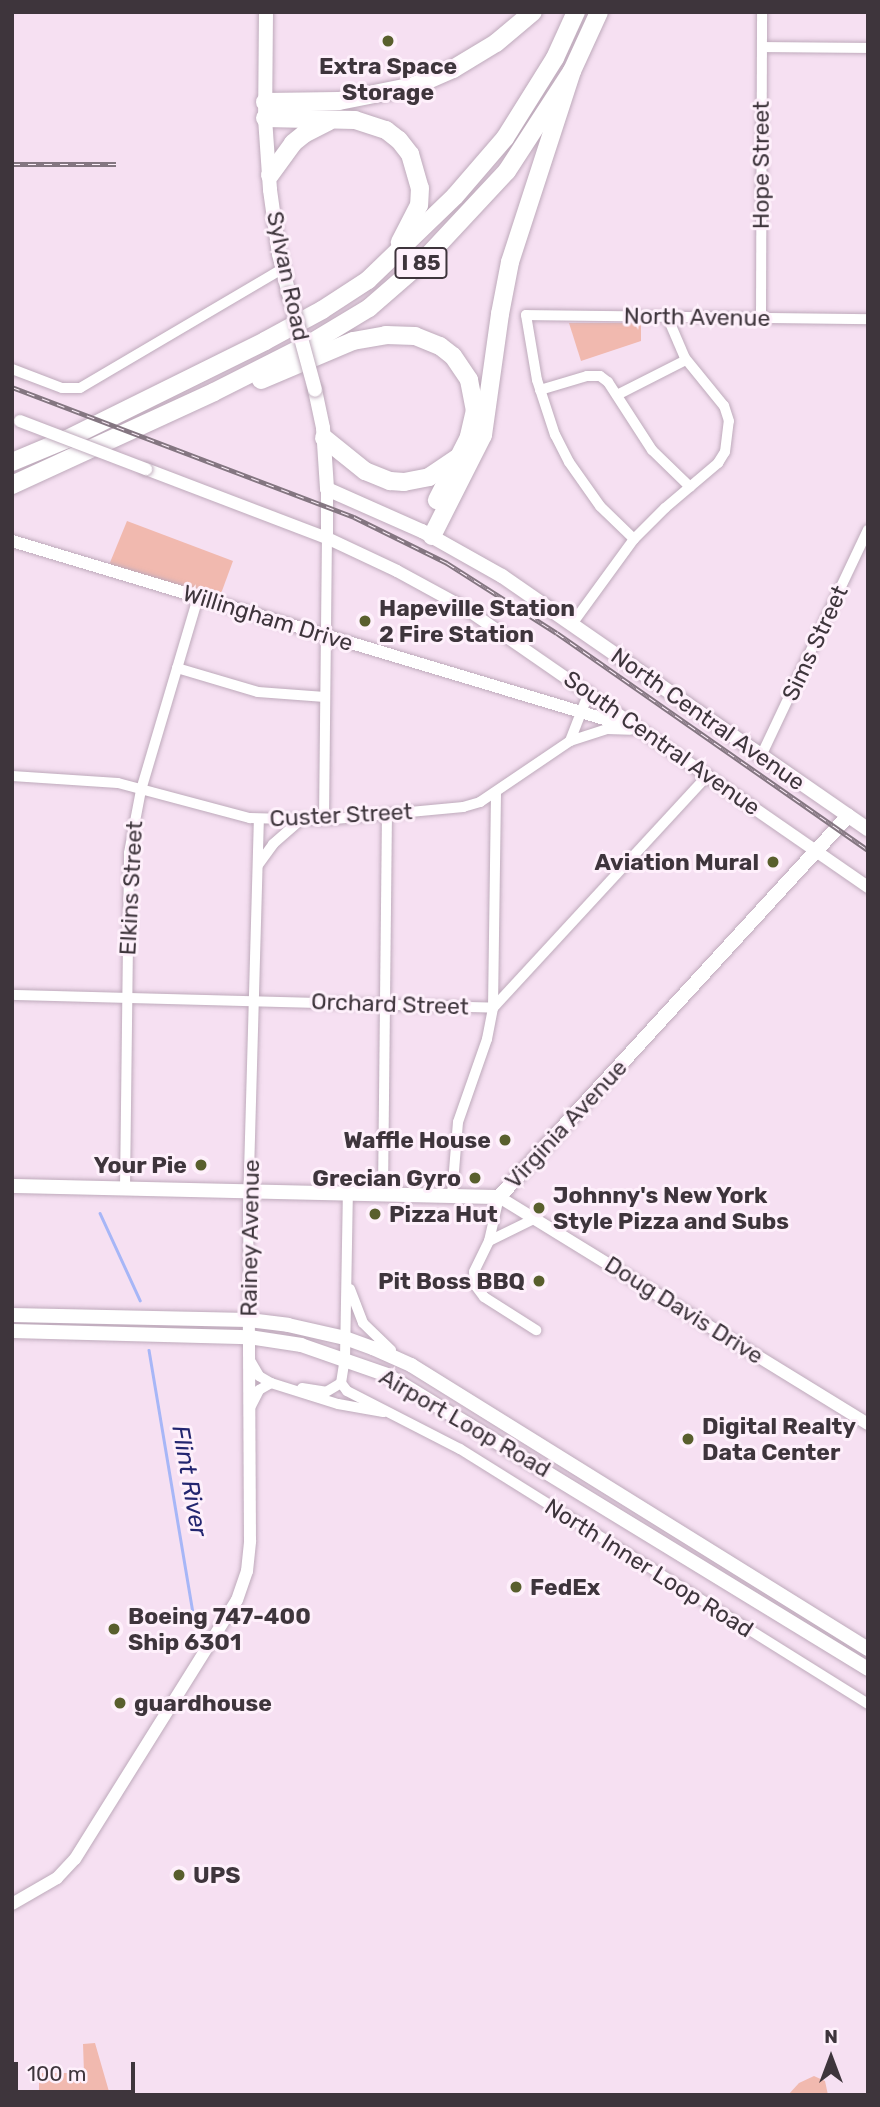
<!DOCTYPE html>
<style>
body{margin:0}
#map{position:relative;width:880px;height:2107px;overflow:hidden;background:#f6e0f2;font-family:Rubik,sans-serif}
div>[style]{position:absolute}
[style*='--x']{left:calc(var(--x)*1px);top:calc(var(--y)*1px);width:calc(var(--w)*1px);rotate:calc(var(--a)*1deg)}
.green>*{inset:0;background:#f1b9af}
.stream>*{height:2.5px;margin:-1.25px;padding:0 1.25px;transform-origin:1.25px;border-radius:1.25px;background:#a7b6f7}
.roads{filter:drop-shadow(0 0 2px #beaabb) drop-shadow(0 0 2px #beaabb)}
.minor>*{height:10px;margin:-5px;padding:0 5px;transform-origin:5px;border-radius:5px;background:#fff}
.tertiary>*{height:12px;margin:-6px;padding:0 6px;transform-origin:6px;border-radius:6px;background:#fff}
.secondary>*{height:14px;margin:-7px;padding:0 7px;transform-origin:7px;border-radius:7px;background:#fff}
.motorway>*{height:18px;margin:-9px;padding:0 9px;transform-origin:9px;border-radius:9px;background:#fff}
.rail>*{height:5px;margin-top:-2.5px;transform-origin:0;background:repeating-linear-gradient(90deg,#fef0fb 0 8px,#847681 0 16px);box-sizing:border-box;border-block:2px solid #847681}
.bridges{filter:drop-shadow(0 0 2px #beaabb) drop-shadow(0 0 2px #beaabb)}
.tertiary-bridge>*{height:12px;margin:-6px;padding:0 6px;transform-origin:6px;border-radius:6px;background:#fff}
.secondary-bridge>*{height:14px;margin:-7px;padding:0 7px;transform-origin:7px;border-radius:7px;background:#fff}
.dots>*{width:19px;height:19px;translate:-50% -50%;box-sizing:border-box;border:4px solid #fef0fb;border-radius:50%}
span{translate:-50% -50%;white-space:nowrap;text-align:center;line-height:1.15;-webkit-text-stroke:6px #fef0fb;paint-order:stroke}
.shield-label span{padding:2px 5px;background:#fef0fb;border:2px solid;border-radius:5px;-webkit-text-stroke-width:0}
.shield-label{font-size:21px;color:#3e353c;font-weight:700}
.poi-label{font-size:23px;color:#3e353c;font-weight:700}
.left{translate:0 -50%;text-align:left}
.right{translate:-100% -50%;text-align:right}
.street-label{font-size:23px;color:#3e353c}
.water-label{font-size:24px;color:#232670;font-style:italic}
.frame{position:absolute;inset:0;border:14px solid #3e353c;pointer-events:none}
.north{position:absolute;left:796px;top:2023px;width:70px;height:70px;-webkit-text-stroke:5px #fef0fb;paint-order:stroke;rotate:0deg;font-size:19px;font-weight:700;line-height:28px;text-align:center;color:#3e353c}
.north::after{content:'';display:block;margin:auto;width:24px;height:32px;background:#3e353c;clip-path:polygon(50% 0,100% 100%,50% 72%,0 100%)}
.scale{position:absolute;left:14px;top:2062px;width:121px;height:32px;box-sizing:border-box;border:4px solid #3e353c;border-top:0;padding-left:9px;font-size:21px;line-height:24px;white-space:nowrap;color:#3e353c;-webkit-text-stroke:5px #fef0fb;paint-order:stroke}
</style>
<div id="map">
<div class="green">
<i style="clip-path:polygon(569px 323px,641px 323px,641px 341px,581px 361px)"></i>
<i style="clip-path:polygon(127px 521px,233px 561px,219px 599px,109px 565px)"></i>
<i style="clip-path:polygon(95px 2043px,110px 2095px,39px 2095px,39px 2073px,84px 2073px,83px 2044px)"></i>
<i style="clip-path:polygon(814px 2076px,825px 2081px,828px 2095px,788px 2095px,799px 2083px)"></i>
</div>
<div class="stream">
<i style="--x:100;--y:1213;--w:96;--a:65.3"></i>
<i style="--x:149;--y:1350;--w:272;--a:80.5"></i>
</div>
<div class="roads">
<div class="minor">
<i style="--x:762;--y:47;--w:106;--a:0.5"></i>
<i style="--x:761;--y:317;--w:305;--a:-89.8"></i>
<i style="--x:12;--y:369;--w:53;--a:20.8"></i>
<i style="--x:62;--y:388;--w:18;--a:0"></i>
<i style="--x:80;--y:388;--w:234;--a:-30.5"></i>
<i style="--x:540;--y:390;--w:49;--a:-16.6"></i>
<i style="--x:587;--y:376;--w:13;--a:0"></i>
<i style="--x:600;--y:376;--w:10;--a:37"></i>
<i style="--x:608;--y:382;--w:81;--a:57.1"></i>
<i style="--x:652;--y:450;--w:53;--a:44.2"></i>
<i style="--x:617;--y:395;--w:77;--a:-26.9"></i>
<i style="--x:634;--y:539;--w:47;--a:-135.9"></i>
<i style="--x:600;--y:506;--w:54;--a:-125.2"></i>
<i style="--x:569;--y:462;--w:30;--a:-117"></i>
<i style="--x:555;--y:435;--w:58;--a:-108.1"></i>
<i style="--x:537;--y:380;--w:66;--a:-99.6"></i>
<i style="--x:526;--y:315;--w:342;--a:0.7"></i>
<i style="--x:572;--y:624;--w:105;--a:-53.9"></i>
<i style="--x:634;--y:539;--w:44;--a:-45"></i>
<i style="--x:665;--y:508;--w:70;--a:-40.3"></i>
<i style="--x:718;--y:463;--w:13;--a:-58"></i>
<i style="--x:725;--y:452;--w:31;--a:-83"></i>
<i style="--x:729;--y:421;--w:16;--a:-108"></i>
<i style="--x:724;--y:406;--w:62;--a:-129.1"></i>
<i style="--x:685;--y:358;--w:46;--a:-113.2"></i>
<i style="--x:177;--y:668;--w:84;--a:16.5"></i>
<i style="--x:258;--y:692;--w:67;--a:4.3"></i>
<i style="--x:570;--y:741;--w:53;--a:-68.8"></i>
<i style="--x:761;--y:756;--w:250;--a:-64.7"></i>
<i style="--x:12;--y:776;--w:106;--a:3.8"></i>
<i style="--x:118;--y:783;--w:137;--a:14.9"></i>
<i style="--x:250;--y:818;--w:74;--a:1.5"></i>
<i style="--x:324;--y:820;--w:140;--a:-5.3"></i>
<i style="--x:463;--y:807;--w:18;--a:-16"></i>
<i style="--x:480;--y:802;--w:109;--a:-34.1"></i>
<i style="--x:570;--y:741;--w:39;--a:-18"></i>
<i style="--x:607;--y:729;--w:23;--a:2"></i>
<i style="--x:324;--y:820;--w:282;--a:-89.4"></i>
<i style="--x:258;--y:865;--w:26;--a:-54"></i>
<i style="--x:273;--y:844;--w:33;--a:-41"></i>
<i style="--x:12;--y:995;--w:481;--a:1.5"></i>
<i style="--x:493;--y:1008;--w:317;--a:-47.3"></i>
<i style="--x:125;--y:1188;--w:335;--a:-89.3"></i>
<i style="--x:129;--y:853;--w:64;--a:-79.2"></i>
<i style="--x:141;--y:790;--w:201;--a:-73.5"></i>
<i style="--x:383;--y:1193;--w:379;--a:-89.4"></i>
<i style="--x:452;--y:1195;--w:73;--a:-85.3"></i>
<i style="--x:458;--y:1122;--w:88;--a:-70.7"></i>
<i style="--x:487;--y:1039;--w:32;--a:-79"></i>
<i style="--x:493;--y:1008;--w:214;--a:-89.2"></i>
<i style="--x:499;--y:1197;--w:45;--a:102.8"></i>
<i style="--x:489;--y:1241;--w:34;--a:116"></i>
<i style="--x:474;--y:1272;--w:13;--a:86"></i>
<i style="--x:475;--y:1285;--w:15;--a:53"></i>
<i style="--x:484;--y:1297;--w:62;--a:32.4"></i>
<i style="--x:489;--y:1241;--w:52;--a:-26.1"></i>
<i style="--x:350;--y:1289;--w:36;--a:69"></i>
<i style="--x:363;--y:1323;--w:39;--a:44"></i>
<i style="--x:249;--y:1320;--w:111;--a:-90.5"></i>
<i style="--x:248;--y:1209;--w:389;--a:-88.4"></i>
<i style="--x:251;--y:1362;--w:16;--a:60"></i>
<i style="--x:259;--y:1376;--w:14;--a:30"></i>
<i style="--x:271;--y:1383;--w:70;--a:17.4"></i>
<i style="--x:338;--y:1404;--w:46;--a:10.1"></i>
<i style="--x:341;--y:1383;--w:10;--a:53"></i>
<i style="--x:347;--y:1391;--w:127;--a:27.2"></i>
<i style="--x:460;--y:1449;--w:481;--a:32"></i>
<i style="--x:341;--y:1383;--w:24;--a:-81"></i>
<i style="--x:345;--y:1359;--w:166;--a:-89"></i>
<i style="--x:302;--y:1388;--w:24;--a:9"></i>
<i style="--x:326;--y:1392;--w:17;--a:-31"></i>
<i style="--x:251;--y:1406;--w:18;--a:-63"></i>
<i style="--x:259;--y:1390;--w:14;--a:-30"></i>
</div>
<div class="tertiary">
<i style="--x:146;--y:469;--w:194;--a:20.9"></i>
<i style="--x:327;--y:538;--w:77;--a:25.2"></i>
<i style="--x:397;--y:571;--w:77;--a:28.6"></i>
<i style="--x:465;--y:608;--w:490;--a:34.7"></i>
<i style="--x:327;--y:538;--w:49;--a:-90"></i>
<i style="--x:12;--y:541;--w:650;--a:16.73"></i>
<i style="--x:499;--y:1197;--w:433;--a:31.6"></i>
<i style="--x:12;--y:1904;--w:52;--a:-30"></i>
<i style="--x:57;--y:1878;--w:26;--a:-47"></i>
<i style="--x:75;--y:1859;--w:305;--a:-58"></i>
<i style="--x:237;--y:1600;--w:31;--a:-71"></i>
<i style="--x:247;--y:1571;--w:30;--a:-84"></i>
<i style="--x:250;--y:1541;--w:221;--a:-90.3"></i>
</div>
<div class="secondary">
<i style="--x:266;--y:12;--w:106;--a:90.5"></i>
<i style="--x:265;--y:118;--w:72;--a:86"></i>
<i style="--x:270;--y:190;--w:65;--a:82"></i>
<i style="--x:279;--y:254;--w:41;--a:76"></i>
<i style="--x:315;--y:390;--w:39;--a:78"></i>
<i style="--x:323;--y:428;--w:61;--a:86.2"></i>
<i style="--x:327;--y:489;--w:104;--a:23.9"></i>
<i style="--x:422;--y:531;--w:92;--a:29.4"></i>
<i style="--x:502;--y:576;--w:445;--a:34.7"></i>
<i style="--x:12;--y:1186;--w:487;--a:1.3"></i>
<i style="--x:499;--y:1197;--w:517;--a:-47.51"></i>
<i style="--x:12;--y:1315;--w:237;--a:1.2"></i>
<i style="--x:249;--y:1320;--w:39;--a:7"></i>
<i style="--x:288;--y:1325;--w:58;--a:12.8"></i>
<i style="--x:345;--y:1338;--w:30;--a:20"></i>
<i style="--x:373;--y:1348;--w:42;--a:24.1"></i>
<i style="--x:411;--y:1365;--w:538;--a:31.86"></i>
<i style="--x:12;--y:1331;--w:237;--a:1.5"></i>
<i style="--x:249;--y:1337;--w:53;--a:8.7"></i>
<i style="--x:301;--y:1345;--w:91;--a:19.2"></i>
<i style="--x:387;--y:1375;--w:564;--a:31.43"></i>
</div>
<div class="motorway">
<i style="--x:265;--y:102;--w:74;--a:-0.8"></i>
<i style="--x:339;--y:101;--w:76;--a:-11.3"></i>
<i style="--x:414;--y:86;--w:43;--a:-23.6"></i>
<i style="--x:453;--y:69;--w:50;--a:-31.2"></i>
<i style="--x:496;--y:43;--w:48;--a:-40"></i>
<i style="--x:265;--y:118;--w:90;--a:1.3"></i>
<i style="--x:355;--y:120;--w:33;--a:18"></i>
<i style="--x:386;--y:130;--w:16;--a:38"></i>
<i style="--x:399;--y:140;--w:18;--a:52"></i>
<i style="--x:410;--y:154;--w:35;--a:74"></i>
<i style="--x:420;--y:188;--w:17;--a:93"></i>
<i style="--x:419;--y:205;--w:42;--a:117.2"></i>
<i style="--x:270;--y:175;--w:39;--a:-54"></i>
<i style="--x:293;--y:143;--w:14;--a:-39"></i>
<i style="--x:304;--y:134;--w:27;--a:-27"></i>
<i style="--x:261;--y:380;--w:100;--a:-23"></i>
<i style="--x:353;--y:341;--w:34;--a:-10"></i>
<i style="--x:386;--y:335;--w:29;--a:2"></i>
<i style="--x:415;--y:336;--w:27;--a:22"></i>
<i style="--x:440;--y:346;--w:16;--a:38"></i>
<i style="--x:453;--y:356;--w:29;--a:56"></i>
<i style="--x:469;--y:380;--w:31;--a:79"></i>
<i style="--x:475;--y:410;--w:28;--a:103"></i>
<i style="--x:469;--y:437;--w:71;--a:116.9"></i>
<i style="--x:324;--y:438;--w:53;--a:38.8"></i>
<i style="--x:365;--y:471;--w:27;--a:22"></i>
<i style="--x:390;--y:481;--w:14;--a:4"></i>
<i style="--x:404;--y:482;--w:25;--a:-11"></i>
<i style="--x:429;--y:477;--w:34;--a:-34"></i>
<i style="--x:12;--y:462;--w:60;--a:-22.7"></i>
<i style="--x:67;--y:439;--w:221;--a:-26.3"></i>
<i style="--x:265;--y:341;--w:65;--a:-28.5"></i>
<i style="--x:322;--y:310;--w:55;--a:-33.1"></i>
<i style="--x:368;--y:280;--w:121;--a:-44"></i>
<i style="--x:455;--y:196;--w:77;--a:-49.2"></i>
<i style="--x:505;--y:138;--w:94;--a:-58"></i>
<i style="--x:555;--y:58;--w:51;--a:-65.5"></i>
<i style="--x:12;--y:485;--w:222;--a:-24.7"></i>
<i style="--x:214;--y:392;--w:109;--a:-26.8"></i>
<i style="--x:311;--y:343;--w:68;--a:-31.1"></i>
<i style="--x:369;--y:308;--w:72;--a:-41"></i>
<i style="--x:423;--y:261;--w:123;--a:-47"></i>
<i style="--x:507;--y:171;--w:119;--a:-57"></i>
<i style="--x:432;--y:536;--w:113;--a:-63.2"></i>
<i style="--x:483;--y:435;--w:122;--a:-82"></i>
<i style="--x:500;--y:314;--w:53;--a:-79.1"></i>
<i style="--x:510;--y:262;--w:201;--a:-72"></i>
<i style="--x:572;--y:71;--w:65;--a:-65.4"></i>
</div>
</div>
<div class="rail">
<i style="--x:12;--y:164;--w:104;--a:0"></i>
<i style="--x:12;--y:387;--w:366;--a:20.8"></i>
<i style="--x:354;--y:517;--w:104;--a:26.3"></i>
<i style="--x:447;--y:563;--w:130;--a:32.5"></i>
<i style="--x:557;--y:633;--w:379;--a:34.9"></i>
</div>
<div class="bridges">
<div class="tertiary-bridge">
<i style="--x:20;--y:421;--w:135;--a:20.9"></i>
</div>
<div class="secondary-bridge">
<i style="--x:289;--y:294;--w:99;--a:74.8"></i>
</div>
</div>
<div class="dots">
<i style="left:388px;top:41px;background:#595f2d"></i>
<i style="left:365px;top:621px;background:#595f2d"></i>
<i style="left:773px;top:862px;background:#595f2d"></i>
<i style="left:505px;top:1140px;background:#595f2d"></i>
<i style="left:201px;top:1165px;background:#595f2d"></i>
<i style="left:475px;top:1178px;background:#595f2d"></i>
<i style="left:539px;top:1208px;background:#595f2d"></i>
<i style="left:375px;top:1214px;background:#595f2d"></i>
<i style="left:539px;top:1281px;background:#595f2d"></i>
<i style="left:688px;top:1439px;background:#595f2d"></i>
<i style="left:516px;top:1587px;background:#595f2d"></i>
<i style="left:114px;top:1629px;background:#595f2d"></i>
<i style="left:120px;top:1703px;background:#595f2d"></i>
<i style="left:179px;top:1875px;background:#595f2d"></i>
</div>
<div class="shield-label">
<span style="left:421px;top:263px">I 85</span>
</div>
<div class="poi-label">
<span style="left:388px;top:79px">Extra Space<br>Storage</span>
<span class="left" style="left:379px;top:621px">Hapeville Station<br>2 Fire Station</span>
<span class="right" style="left:759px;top:862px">Aviation Mural</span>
<span class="right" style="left:491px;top:1140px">Waffle House</span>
<span class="right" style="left:187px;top:1165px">Your Pie</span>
<span class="right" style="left:461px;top:1178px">Grecian Gyro</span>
<span class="left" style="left:553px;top:1208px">Johnny's New York<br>Style Pizza and Subs</span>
<span class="left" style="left:389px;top:1214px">Pizza Hut</span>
<span class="right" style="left:525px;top:1281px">Pit Boss BBQ</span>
<span class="left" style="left:702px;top:1439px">Digital Realty<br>Data Center</span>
<span class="left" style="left:530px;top:1587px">FedEx</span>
<span class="left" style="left:128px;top:1629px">Boeing 747-400<br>Ship 6301</span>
<span class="left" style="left:134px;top:1703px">guardhouse</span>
<span class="left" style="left:193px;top:1875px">UPS</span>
</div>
<div class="street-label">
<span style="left:761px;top:165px;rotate:-90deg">Hope Street</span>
<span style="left:288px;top:276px;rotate:78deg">Sylvan Road</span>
<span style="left:697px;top:317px;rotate:1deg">North Avenue</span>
<span style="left:268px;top:618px;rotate:17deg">Willingham Drive</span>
<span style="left:815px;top:643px;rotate:-65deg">Sims Street</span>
<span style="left:708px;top:719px;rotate:35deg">North Central Avenue</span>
<span style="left:662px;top:743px;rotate:35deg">South Central Avenue</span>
<span style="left:341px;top:815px;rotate:-3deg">Custer Street</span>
<span style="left:131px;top:888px;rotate:-87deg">Elkins Street</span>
<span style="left:390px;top:1004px;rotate:2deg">Orchard Street</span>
<span style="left:566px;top:1124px;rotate:-47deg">Virginia Avenue</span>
<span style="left:250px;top:1238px;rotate:-89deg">Rainey Avenue</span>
<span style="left:684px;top:1310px;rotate:32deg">Doug Davis Drive</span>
<span style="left:465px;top:1423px;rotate:30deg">Airport Loop Road</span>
<span style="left:649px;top:1568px;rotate:32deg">North Inner Loop Road</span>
</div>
<div class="water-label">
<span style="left:189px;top:1481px;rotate:80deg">Flint River</span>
</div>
<div class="frame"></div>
<div class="north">N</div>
<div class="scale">100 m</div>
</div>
